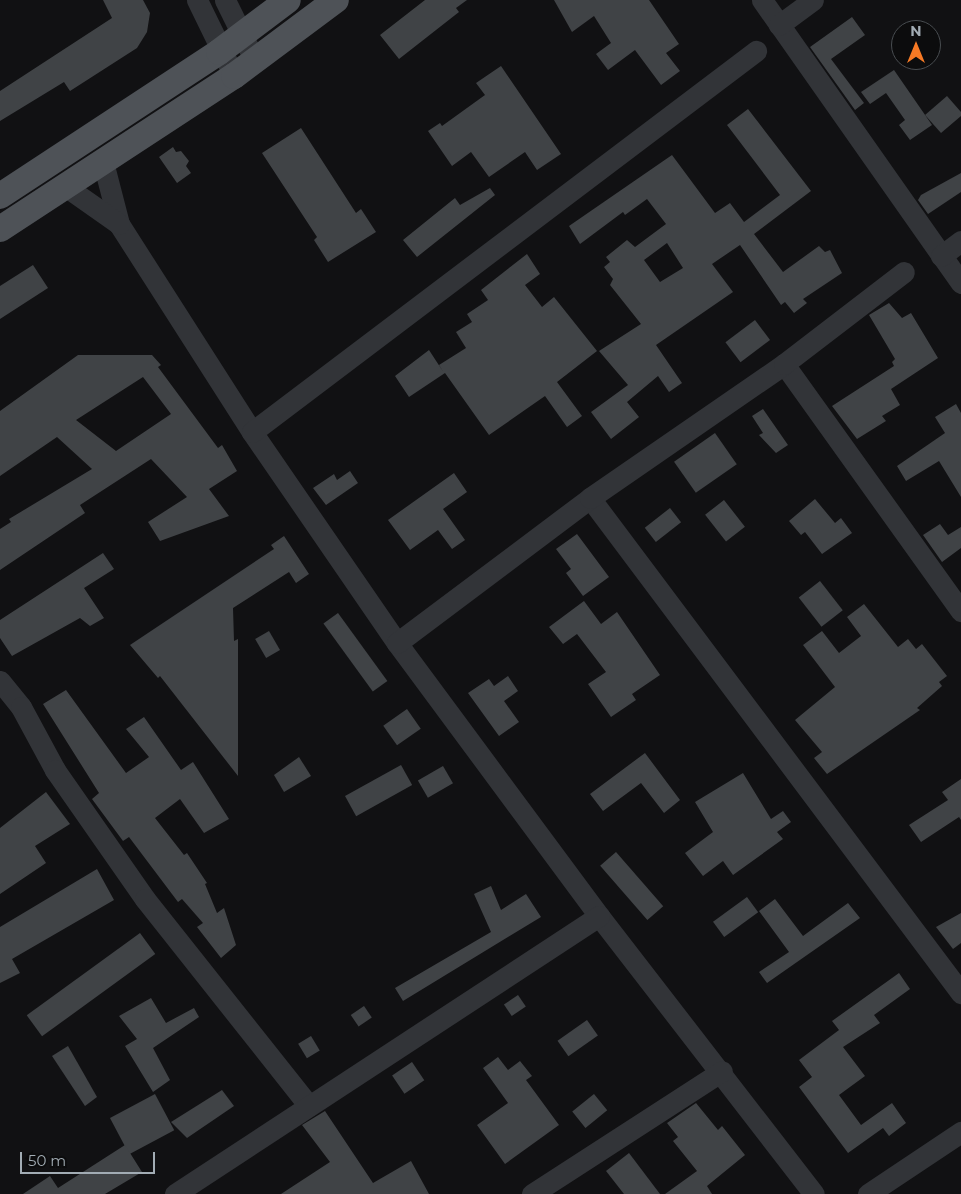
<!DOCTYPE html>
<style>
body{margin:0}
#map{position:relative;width:961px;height:1194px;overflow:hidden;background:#111113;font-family:Montserrat,sans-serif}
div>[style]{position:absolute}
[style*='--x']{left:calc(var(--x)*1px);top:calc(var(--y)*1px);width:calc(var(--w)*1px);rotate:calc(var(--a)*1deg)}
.building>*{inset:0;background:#404346;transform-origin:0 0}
.minor>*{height:21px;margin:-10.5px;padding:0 10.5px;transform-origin:10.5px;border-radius:10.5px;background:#323438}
.major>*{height:26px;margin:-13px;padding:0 13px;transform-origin:13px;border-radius:13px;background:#4e5257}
span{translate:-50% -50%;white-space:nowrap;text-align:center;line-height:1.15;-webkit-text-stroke:4px #0c0c0d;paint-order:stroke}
.north{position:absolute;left:891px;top:20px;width:50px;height:50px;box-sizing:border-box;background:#0c0c0d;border:1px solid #484c50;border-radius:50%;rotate:0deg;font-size:14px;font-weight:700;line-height:20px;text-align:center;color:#a2acb4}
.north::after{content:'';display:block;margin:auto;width:18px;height:22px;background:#f77a25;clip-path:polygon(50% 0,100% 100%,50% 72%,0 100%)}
.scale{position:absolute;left:20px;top:1152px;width:135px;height:22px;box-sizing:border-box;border:2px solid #a2acb4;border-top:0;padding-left:6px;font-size:15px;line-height:18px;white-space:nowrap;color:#a2acb4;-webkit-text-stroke:4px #0c0c0d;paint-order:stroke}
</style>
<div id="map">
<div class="building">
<i style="clip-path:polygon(103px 0,143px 0,150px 13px,147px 32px,137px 48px,70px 91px,64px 82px,0 121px,0 91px,112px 18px)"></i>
<i style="clip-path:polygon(425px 0,467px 0,456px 8px,459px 12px,399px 59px,380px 35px)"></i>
<i style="clip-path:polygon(554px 0,649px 0,679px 44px,666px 53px,680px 71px,661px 85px,635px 50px,608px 70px,596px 54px,611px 43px,594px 16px,572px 32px)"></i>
<i style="clip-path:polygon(852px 17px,865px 35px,831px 59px,864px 103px,855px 110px,810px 47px)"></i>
<i style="clip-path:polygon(501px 66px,561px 154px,537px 170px,525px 152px,489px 177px,471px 152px,452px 166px,428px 131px,440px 123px,442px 126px,485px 95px,476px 83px)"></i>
<i style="clip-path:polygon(894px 70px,932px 125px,910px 140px,899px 125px,905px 120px,886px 93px,870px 104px,861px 92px)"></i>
<i style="clip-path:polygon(947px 96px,961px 112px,961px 116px,941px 133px,925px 115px)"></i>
<i style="clip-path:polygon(evenodd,748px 109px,811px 191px,754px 234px,783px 272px,819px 246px,825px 252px,830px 250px,842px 273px,803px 299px,807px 303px,794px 313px,785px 302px,781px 305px,740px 245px,712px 264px,733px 292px,656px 345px,682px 383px,669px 392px,658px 376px,627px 402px,639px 417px,611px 439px,591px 412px,628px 385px,599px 351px,641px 324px,610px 285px,613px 279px,604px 267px,610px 262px,606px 257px,627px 240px,635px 247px,666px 224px,647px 199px,625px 215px,623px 212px,580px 244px,569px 226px,672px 155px,715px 213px,730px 203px,744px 222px,780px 195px,727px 125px,748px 109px,667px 243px,683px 268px,660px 282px,644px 260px,667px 243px)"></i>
<i style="clip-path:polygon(301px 128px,356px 213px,361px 209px,376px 232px,328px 262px,314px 240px,317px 237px,262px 153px)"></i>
<i style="clip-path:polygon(173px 147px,176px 152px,181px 151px,189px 161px,186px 166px,191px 173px,177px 183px,159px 157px)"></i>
<i style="clip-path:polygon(961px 173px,961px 192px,928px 214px,918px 200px,921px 195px)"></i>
<i style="clip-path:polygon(490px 188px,495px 195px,417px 257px,403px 240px,455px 198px,460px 205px)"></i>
<i style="clip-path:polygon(527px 254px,540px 274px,525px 285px,542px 307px,554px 297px,597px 351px,557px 382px,582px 416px,567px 427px,545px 396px,489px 435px,445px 373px,409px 397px,395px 376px,429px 350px,444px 373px,439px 365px,466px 348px,456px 332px,472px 322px,467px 314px,488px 300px,481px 290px)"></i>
<i style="clip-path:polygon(33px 265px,48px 288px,0 319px,0 286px)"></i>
<i style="clip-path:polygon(889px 303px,902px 318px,911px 313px,938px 358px,891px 389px,900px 405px,882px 416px,886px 421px,857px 439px,832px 406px,894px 366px,892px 362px,895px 359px,869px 315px)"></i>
<i style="left:755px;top:320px;width:25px;height:37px;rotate:53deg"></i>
<i style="clip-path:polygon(evenodd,78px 355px,152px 355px,161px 365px,158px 367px,218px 448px,222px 445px,237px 471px,209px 489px,229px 516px,160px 541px,148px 522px,187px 497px,151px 459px,80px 505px,85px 513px,0 570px,0 529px,11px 522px,9px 519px,92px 469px,57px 437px,0 476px,0 411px,78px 355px,143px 377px,171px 414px,116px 451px,76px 420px,143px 377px)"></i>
<i style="clip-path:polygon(956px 404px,961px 413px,961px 497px,939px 461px,906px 481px,897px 466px,945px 433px,935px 417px)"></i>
<i style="clip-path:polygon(763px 409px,788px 445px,776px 453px,759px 435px,763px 433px,752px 416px)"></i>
<i style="left:715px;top:433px;width:38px;height:50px;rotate:55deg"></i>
<i style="clip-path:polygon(350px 471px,358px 483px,326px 505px,313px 488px,334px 474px,337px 480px)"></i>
<i style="clip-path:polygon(454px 473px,467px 492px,443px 509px,465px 540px,452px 549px,438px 530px,410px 550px,388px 520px)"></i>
<i style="clip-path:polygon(815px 499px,835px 523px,841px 518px,852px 533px,822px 554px,805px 532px,801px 535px,789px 521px)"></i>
<i style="left:724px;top:500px;width:34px;height:24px;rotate:52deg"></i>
<i style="left:670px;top:508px;width:18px;height:32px;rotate:52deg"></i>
<i style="clip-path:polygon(940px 524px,948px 535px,961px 527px,961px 548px,942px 562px,923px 535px)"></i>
<i style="clip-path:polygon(577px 534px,609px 577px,583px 596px,566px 573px,571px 569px,556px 549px)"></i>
<i style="clip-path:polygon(284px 536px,309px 574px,296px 583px,289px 572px,233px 608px,234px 641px,238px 639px,238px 776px,160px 676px,158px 678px,130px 645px,274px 549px,271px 545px)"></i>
<i style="clip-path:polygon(103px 553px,114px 569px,84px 588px,104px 618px,90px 626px,80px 618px,12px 656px,0 638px,0 620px)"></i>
<i style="left:820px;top:581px;width:37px;height:27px;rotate:52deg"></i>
<i style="clip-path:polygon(584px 601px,601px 624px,617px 612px,660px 675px,632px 694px,636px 700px,611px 717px,588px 684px,606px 672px,577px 634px,563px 644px,549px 627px)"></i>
<i style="clip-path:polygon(864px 604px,898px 647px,908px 639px,916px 649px,922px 644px,947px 676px,939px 682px,942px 686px,917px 708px,920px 710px,827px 774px,814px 758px,822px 752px,795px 720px,835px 687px,803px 645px,822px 631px,839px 653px,861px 636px,847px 617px)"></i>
<i style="left:338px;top:613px;width:84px;height:18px;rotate:54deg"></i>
<i style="left:269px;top:631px;width:22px;height:16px;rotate:60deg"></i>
<i style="clip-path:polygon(508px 676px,518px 691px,504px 701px,519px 722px,499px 736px,468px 693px,489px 679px,494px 686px)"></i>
<i style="clip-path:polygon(66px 690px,126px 773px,149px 757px,126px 729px,144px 717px,181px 770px,193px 762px,229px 819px,204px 833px,180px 799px,155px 818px,184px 855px,187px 853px,207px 883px,205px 884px,217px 913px,224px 908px,236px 945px,221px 958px,197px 927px,203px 923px,182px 899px,178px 902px,129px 837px,123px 841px,92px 799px,99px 793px,43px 704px)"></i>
<i style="left:407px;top:709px;width:24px;height:29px;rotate:55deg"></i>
<i style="clip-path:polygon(645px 753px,680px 800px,664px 813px,641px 783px,603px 811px,590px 794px)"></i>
<i style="clip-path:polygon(299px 757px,311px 776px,284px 792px,274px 775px)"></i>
<i style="left:401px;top:765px;width:23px;height:64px;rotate:61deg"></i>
<i style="left:443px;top:766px;width:20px;height:29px;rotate:60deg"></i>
<i style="clip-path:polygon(743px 773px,771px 819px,783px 811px,791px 822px,777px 832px,783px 839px,733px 875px,723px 861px,703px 876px,685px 853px,713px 832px,695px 802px)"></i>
<i style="clip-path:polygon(961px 779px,961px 820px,959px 817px,921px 842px,909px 825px,948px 800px,942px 792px)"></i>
<i style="clip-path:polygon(46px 792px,70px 824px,35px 846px,46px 863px,0 894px,0 828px)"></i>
<i style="left:616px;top:852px;width:72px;height:21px;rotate:49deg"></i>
<i style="clip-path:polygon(97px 869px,114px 900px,12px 959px,20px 973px,0 983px,0 927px)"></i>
<i style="clip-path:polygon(491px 886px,501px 910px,526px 894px,541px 917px,403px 1001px,395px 988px,491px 932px,474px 894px)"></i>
<i style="left:747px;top:897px;width:19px;height:42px;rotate:54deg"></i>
<i style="clip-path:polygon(775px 899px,803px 936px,848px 903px,860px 918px,767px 983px,759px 972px,789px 952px,759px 911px)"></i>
<i style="clip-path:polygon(961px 913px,961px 943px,953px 949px,936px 927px)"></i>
<i style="left:140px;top:933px;width:26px;height:140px;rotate:54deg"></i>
<i style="clip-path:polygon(899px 973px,910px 989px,874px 1015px,880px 1023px,843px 1047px,865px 1076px,839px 1095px,861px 1125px,892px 1103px,906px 1123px,889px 1136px,883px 1128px,848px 1153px,799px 1087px,812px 1077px,799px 1060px,839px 1030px,832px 1021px)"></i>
<i style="left:518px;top:995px;width:14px;height:17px;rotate:56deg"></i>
<i style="clip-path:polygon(151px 998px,166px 1023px,194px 1008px,199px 1017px,153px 1048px,170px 1080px,153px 1092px,125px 1046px,137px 1039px,119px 1016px)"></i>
<i style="left:364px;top:1006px;width:14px;height:16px;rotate:56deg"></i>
<i style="left:587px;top:1020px;width:19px;height:36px;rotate:55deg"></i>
<i style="left:311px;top:1036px;width:17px;height:15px;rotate:59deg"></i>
<i style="clip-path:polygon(68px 1046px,97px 1097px,85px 1106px,52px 1056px)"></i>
<i style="clip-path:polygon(498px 1057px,508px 1070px,520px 1061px,532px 1076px,526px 1080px,559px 1125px,505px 1164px,477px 1125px,508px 1103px,483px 1068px)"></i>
<i style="left:412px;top:1062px;width:22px;height:24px;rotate:56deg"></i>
<i style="clip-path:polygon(222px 1090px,234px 1106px,187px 1138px,171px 1122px)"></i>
<i style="left:155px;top:1094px;width:41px;height:51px;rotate:62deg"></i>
<i style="left:594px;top:1094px;width:21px;height:28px;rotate:51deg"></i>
<i style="clip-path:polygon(696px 1103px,718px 1130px,722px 1126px,745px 1155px,707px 1186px,712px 1194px,665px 1194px,697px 1171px,673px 1141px,678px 1137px,667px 1123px)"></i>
<i style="clip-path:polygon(325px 1111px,373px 1183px,411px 1161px,429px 1194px,281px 1194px,330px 1162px,302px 1125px)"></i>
<i style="clip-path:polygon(125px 1145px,142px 1172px,105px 1194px,23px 1194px,50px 1176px,58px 1188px)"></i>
<i style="clip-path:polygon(629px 1153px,660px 1194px,624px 1194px,606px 1171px)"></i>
</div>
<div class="minor">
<i style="--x:197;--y:0;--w:85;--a:64"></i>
<i style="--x:225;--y:0;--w:68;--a:63.8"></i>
<i style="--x:762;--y:0;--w:346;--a:54.9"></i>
<i style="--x:779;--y:25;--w:42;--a:-36.3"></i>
<i style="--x:103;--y:162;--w:64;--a:75.5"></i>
<i style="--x:119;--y:224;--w:247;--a:57.4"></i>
<i style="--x:252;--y:432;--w:256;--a:55.5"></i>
<i style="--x:397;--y:643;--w:340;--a:53.5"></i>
<i style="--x:599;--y:916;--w:351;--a:52.3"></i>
<i style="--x:65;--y:186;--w:66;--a:35.1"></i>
<i style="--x:941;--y:256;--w:25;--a:-37"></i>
<i style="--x:784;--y:364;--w:304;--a:54.4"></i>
<i style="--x:252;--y:432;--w:632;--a:-37.09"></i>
<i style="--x:590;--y:498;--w:619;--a:53.15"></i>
<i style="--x:397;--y:643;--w:241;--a:-36.9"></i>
<i style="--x:590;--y:498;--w:236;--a:-34.6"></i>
<i style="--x:784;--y:364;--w:151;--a:-37.5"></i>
<i style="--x:0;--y:681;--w:33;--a:51"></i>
<i style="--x:21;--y:707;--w:72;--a:61.6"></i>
<i style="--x:55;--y:770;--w:157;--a:55.1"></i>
<i style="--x:145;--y:899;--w:264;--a:51.6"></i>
<i style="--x:175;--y:1194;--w:507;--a:-33.25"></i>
<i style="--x:532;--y:1194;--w:226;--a:-32.9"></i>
<i style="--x:868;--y:1194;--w:112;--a:-33.7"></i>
</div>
<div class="major">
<i style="--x:0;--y:196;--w:262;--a:-33.3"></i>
<i style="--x:219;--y:52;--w:86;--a:-37"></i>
<i style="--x:0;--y:229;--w:280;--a:-33.2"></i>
<i style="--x:234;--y:76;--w:127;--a:-36.7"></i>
</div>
<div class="north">N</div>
<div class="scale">50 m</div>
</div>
